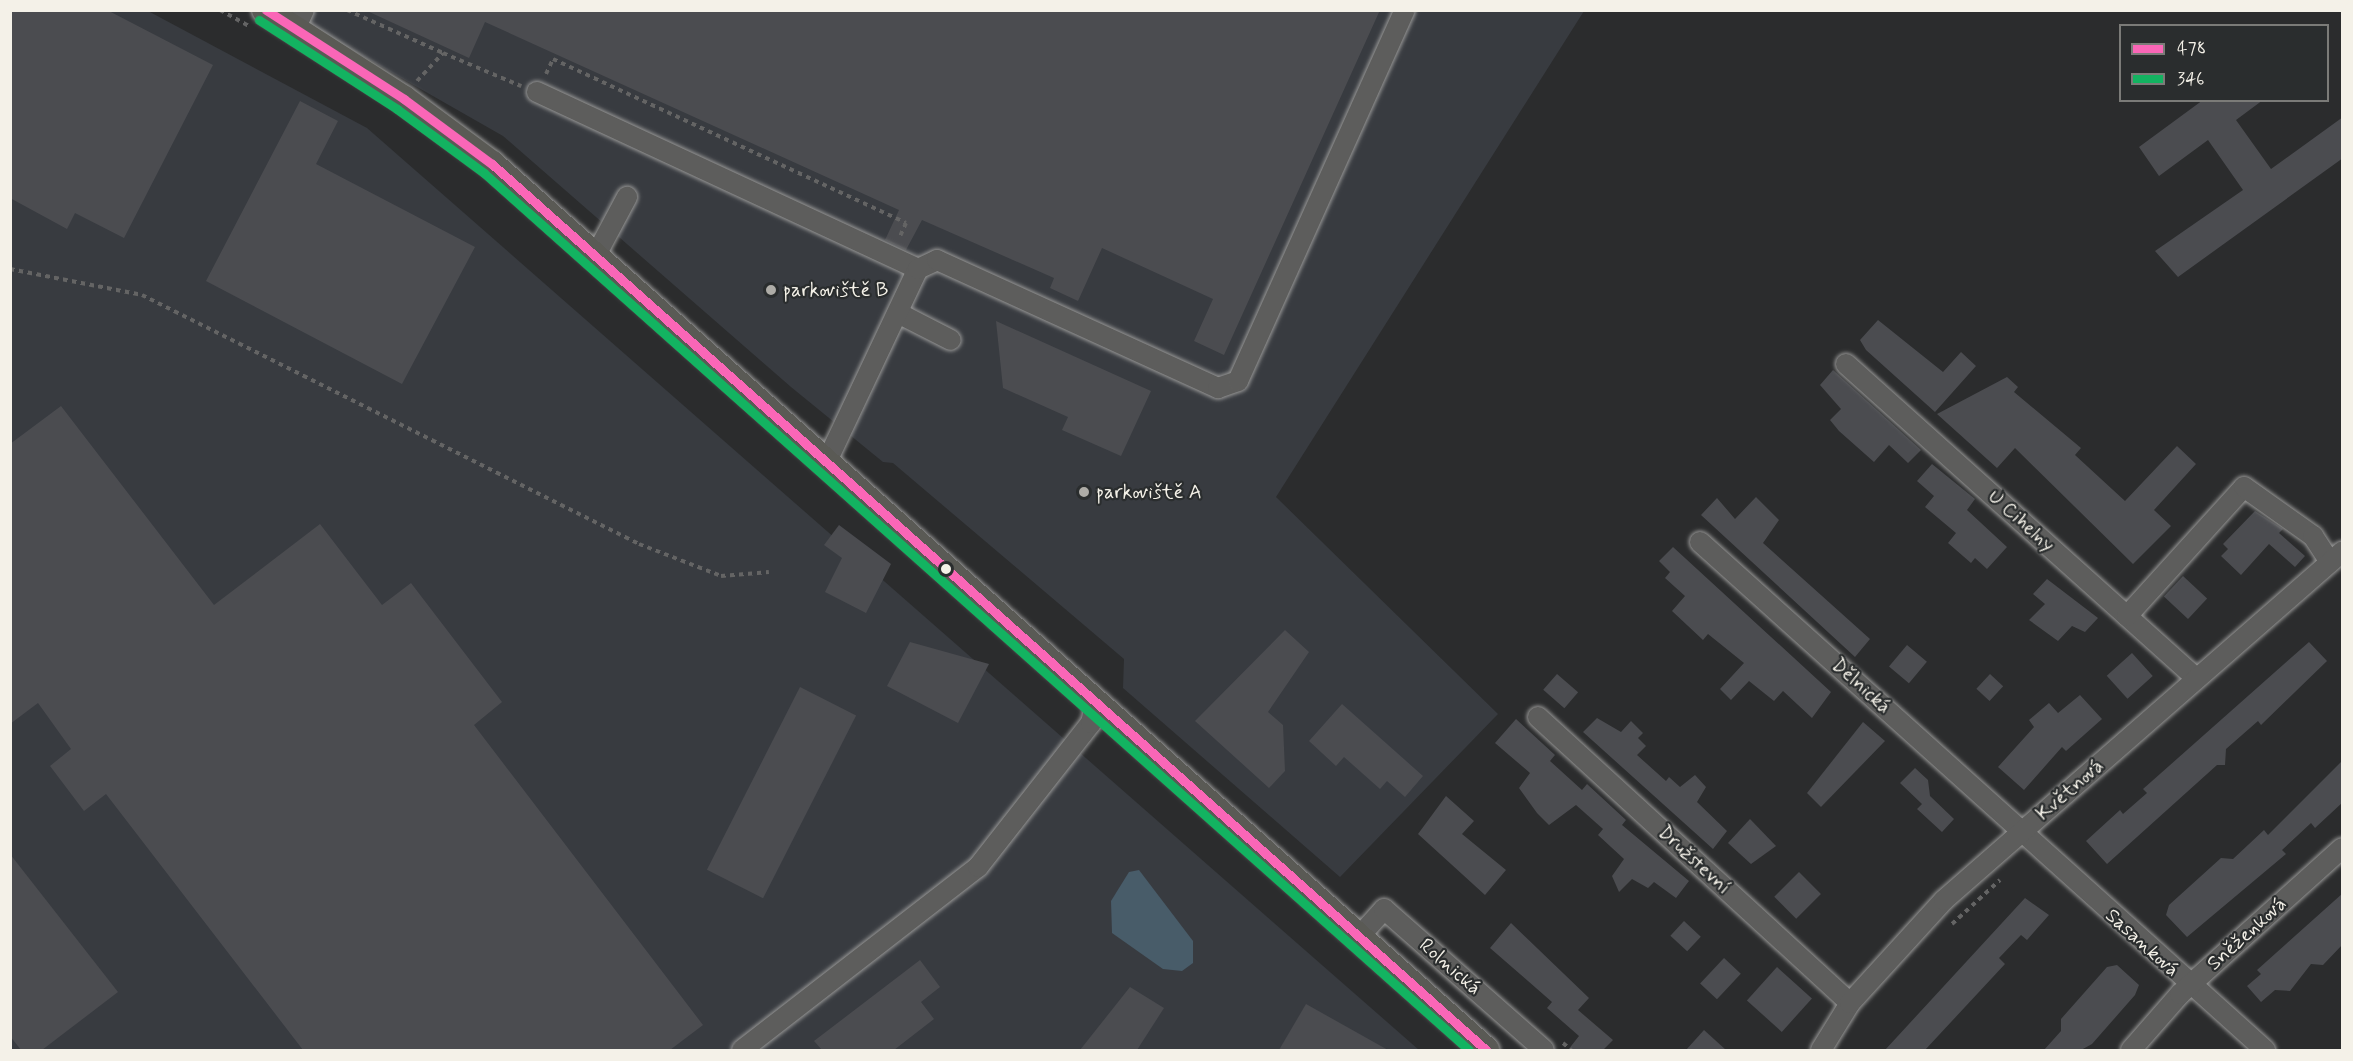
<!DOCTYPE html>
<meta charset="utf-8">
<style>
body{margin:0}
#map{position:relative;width:2353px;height:1061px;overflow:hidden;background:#2b2c2d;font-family:Mynerve,sans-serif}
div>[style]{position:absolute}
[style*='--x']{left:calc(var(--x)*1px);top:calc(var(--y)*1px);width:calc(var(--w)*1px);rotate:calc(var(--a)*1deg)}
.built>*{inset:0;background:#383b40}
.water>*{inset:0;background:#485c69}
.building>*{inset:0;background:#4b4c50;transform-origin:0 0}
.path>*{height:4px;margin-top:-2px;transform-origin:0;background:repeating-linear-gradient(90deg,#646464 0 4.5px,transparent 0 9px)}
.roads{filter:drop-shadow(0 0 2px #979796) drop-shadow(0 0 2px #979796)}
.minor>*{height:20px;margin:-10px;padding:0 10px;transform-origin:10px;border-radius:10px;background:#5d5d5c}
.major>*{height:26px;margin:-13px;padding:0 13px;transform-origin:13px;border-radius:13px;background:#5a5a55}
.bus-1>*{height:9px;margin:-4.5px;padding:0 4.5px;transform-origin:4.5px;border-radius:4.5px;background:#fa66b7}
.bus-2>*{height:9px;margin:-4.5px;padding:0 4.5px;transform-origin:4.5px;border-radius:4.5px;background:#13b361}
.dots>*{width:16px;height:16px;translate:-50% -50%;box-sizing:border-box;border:3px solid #2a2d2e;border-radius:50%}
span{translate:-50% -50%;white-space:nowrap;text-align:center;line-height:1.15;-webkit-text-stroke:4.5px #2a2d2e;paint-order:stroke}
.poi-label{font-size:20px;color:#f4f1e8}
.left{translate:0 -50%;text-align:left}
.street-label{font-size:20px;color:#f4f1e8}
.frame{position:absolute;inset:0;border:12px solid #f4f1e8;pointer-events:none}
.legend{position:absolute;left:2119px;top:24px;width:210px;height:78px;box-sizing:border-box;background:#2a2d2e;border:2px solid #7b7b78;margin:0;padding:8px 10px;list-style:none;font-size:18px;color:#f4f1e8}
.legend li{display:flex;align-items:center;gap:12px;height:30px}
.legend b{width:30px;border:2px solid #7b7b78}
</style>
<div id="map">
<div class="built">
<i style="clip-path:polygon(10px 11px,148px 11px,367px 128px,1419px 1050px,11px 1050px)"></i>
<i style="clip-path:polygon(284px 11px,1584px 11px,1276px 497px,1498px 714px,1340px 877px,1123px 688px,1124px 659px,893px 463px,883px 462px,791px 387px,503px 136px)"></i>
</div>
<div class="water">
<i style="clip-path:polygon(1139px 870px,1193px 941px,1193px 963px,1182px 971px,1163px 969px,1112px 933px,1111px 901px,1129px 872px)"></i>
</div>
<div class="building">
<i style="clip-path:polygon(10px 10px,107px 10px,213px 65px,124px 238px,75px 213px,67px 229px,10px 198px)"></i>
<i style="clip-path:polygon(365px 10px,1380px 10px,1224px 355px,1194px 341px,1213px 299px,1102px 248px,1078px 301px,1050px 288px,1054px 278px,922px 220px,906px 250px,885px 240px,899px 210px,485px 22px,469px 58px)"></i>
<i style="clip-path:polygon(2203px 100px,2263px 100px,2236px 120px,2271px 169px,2343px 117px,2343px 158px,2178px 277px,2155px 251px,2243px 190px,2208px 140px,2159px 176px,2139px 147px)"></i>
<i style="clip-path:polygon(300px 101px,338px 121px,316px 164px,475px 247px,402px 384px,206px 281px)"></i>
<i style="clip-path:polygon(1878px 320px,1943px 372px,1961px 352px,1976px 366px,1935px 412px,1866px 350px,1860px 340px)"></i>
<i style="clip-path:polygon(996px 321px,1151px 391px,1121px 456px,1062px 430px,1068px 417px,1003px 388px)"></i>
<i style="clip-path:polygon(1833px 370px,1921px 450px,1908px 463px,1889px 445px,1874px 462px,1839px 431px,1830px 420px,1841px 409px,1820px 385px)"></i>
<i style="clip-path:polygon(2007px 377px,2018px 387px,2014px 392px,2081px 448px,2075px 455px,2125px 501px,2177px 446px,2196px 464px,2154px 510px,2171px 526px,2133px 564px,2015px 448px,1997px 468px,1937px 414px)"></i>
<i style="clip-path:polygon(61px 406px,214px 605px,320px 524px,382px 605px,411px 583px,502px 702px,474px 725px,703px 1025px,670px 1050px,303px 1050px,106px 794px,84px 811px,50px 766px,71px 749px,38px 703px,10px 724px,10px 444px)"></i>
<i style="clip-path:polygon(1932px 464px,1975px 499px,1967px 510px,2007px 547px,1987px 569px,1975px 558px,1971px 563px,1948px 543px,1956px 533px,1925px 507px,1934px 496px,1917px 481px)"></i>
<i style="clip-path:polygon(1756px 497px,1779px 520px,1763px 543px,1870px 639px,1855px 657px,1701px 515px,1717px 498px,1735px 519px)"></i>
<i style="clip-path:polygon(2255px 511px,2283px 529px,2279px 533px,2305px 556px,2295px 567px,2269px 544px,2241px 575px,2221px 556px,2228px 549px,2223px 544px)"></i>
<i style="clip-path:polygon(839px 525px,891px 564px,866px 613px,825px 592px,842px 558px,824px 545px)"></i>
<i style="clip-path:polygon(1673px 547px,1831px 692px,1812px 718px,1783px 691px,1774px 701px,1749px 681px,1731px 700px,1720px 689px,1744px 663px,1708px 634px,1703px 640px,1672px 611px,1685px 596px,1665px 578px,1670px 572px,1659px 561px)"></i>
<i style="left:2183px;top:576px;width:33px;height:28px;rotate:43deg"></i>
<i style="clip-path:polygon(2047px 579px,2098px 618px,2085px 632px,2072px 626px,2058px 641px,2029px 620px,2045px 604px,2033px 594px)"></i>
<i style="clip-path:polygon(1285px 630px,1309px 652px,1268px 712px,1283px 725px,1285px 771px,1269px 788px,1195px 721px)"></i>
<i style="clip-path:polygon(910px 642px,989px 664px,958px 723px,887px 686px)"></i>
<i style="clip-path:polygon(2309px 642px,2327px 661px,2261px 725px,2258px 721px,2226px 749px,2225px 765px,2217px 765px,2107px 864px,2086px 841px,2120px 810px,2123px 814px,2147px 793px,2143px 789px)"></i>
<i style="left:1907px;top:645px;width:26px;height:28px;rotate:40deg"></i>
<i style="left:2132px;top:653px;width:31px;height:34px;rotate:48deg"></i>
<i style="left:1557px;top:674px;width:28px;height:21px;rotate:41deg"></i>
<i style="left:1990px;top:674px;width:18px;height:20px;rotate:43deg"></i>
<i style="left:800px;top:687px;width:63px;height:205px;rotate:27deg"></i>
<i style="clip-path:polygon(2080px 695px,2102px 719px,2066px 751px,2062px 747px,2024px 790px,1998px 767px,2034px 727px,2029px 720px,2049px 703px,2058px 713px)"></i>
<i style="clip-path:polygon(1342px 704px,1423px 776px,1405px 797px,1387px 781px,1380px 789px,1344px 757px,1336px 766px,1309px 741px)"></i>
<i style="clip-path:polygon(1597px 718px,1621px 732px,1631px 721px,1643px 733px,1638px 738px,1646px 746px,1637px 755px,1666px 781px,1669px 777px,1680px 787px,1695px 775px,1706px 787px,1697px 802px,1727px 831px,1713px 849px,1583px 732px)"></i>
<i style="clip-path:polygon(1516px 719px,1555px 755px,1550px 761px,1582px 790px,1587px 784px,1626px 820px,1622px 825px,1689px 881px,1676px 898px,1654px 882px,1648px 888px,1632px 879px,1619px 892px,1612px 876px,1624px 859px,1598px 835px,1603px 829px,1576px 805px,1549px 825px,1537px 813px,1519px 788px,1530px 773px,1495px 743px)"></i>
<i style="clip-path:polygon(1863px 722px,1885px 741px,1821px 807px,1807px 793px)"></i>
<i style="clip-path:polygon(2343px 760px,2343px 802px,2315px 828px,2311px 823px,2282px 850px,2286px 854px,2187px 937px,2166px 915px,2169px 905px,2221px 858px,2233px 859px,2264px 830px,2268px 835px)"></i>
<i style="clip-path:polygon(1915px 768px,1928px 780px,1930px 796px,1954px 819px,1942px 832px,1917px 809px,1922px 804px,1900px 783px)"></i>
<i style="clip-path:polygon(1446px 796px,1474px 821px,1462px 834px,1506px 870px,1485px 895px,1418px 834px)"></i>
<i style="clip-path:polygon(1750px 819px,1776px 846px,1751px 864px,1728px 843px)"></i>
<i style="clip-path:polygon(10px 854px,118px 992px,42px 1050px,21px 1050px,10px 1036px)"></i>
<i style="left:1799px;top:872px;width:31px;height:35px;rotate:45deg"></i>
<i style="clip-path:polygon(2343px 893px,2343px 944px,2323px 965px,2311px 964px,2290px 991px,2275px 990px,2261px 1002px,2247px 986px,2261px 974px,2257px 970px)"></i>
<i style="clip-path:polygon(2025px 898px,2049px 915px,2027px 940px,2021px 935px,1999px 958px,2005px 964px,1925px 1050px,1885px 1050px)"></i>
<i style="left:1684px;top:921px;width:23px;height:20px;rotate:43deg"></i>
<i style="clip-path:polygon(1511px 923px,1589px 998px,1578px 1010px,1613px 1040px,1603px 1050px,1568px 1050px,1579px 1036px,1547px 1008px,1552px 1002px,1490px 948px)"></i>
<i style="left:1724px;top:958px;width:23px;height:35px;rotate:43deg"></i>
<i style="clip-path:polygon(920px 960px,940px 987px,921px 1002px,934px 1019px,894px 1050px,822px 1050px,814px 1041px)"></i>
<i style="clip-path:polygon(2117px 965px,2139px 985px,2135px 995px,2092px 1044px,2081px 1050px,2044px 1050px,2061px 1031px,2061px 1019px,2107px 967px)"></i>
<i style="left:1777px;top:967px;width:47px;height:45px;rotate:42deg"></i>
<i style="clip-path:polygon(1130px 987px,1164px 1008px,1137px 1050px,1080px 1050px)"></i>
<i style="clip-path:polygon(1306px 1004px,1388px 1050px,1279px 1050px)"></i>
<i style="clip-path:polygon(1704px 1030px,1726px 1050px,1686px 1050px)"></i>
</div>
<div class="path">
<i style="--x:220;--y:10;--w:33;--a:29"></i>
<i style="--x:347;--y:10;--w:105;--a:24.1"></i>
<i style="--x:546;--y:74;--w:17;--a:-65"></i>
<i style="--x:553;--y:59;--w:389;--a:24.9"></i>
<i style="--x:906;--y:223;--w:17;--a:114"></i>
<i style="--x:417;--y:81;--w:38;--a:-47"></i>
<i style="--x:443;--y:53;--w:85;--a:22.9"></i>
<i style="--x:10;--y:269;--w:135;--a:11.1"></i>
<i style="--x:142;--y:295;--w:556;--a:26.61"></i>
<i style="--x:639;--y:544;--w:88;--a:21.3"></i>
<i style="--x:721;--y:576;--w:48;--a:-4.8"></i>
<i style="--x:1952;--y:924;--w:65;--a:-42.5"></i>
<i style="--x:1563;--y:1043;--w:11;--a:41"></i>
</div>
<div class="roads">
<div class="minor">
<i style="--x:296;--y:27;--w:19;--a:-65"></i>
<i style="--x:537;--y:92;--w:420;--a:24.9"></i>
<i style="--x:596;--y:255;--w:66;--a:-61.9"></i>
<i style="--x:898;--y:313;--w:59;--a:27"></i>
<i style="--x:1846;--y:364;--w:470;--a:41.9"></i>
<i style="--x:828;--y:459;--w:210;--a:-64.7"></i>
<i style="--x:918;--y:269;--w:21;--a:-25"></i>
<i style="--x:937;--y:260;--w:309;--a:24.5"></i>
<i style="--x:1218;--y:388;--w:21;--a:-19"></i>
<i style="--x:1238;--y:381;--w:407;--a:-65.8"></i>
<i style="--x:1700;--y:542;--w:760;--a:41.96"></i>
<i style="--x:2127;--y:616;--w:174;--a:-47.8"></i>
<i style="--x:2244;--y:487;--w:85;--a:35.4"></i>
<i style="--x:2313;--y:536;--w:30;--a:57"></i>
<i style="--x:1538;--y:717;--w:423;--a:42.5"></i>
<i style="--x:1358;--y:938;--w:39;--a:-48"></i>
<i style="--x:1384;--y:909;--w:213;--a:41.4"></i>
<i style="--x:742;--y:1050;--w:299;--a:-37.8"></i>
<i style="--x:978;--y:867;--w:183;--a:-51.9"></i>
<i style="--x:1091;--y:723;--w:17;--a:-77"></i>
<i style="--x:1821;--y:1050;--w:55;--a:-58.3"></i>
<i style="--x:1850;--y:1003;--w:139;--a:-47.6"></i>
<i style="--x:1944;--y:900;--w:529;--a:-41.17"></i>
<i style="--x:2131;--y:1050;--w:74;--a:-48.8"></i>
<i style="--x:2180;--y:994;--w:218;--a:-42"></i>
</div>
<div class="major">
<i style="--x:265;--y:10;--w:165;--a:32.6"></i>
<i style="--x:404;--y:99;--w:109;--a:36.5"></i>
<i style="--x:492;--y:164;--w:1332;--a:41.71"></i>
</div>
</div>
<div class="bus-1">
<i style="--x:266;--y:10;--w:164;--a:32.8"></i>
<i style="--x:404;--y:99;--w:109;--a:36.5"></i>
<i style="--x:492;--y:164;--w:1332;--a:41.71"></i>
</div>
<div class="bus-2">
<i style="--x:259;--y:20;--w:164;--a:32.8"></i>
<i style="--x:397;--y:109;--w:108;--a:36.3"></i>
<i style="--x:484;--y:173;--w:1319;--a:41.68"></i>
</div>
<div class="dots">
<i style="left:771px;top:290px;background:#aeaca7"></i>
<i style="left:1084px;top:492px;background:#aeaca7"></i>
<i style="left:946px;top:569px;background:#f4f1e8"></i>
</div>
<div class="poi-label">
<span class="left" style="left:783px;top:290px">parkoviště B</span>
<span class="left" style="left:1096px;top:492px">parkoviště A</span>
</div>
<div class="street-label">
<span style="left:2021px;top:521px;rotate:42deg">U Cihelny</span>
<span style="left:1861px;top:686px;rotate:42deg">Dělnická</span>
<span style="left:2070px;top:790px;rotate:-41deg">Květnová</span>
<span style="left:1694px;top:860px;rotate:43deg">Družstevní</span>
<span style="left:2247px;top:934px;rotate:-42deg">Sněženková</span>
<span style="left:2142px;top:943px;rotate:42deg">Sasanková</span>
<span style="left:1450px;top:967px;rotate:41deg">Rolnická</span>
</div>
<div class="frame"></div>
<ul class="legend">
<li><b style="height:8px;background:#fa66b7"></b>478</li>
<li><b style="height:8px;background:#13b361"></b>346</li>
</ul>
</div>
